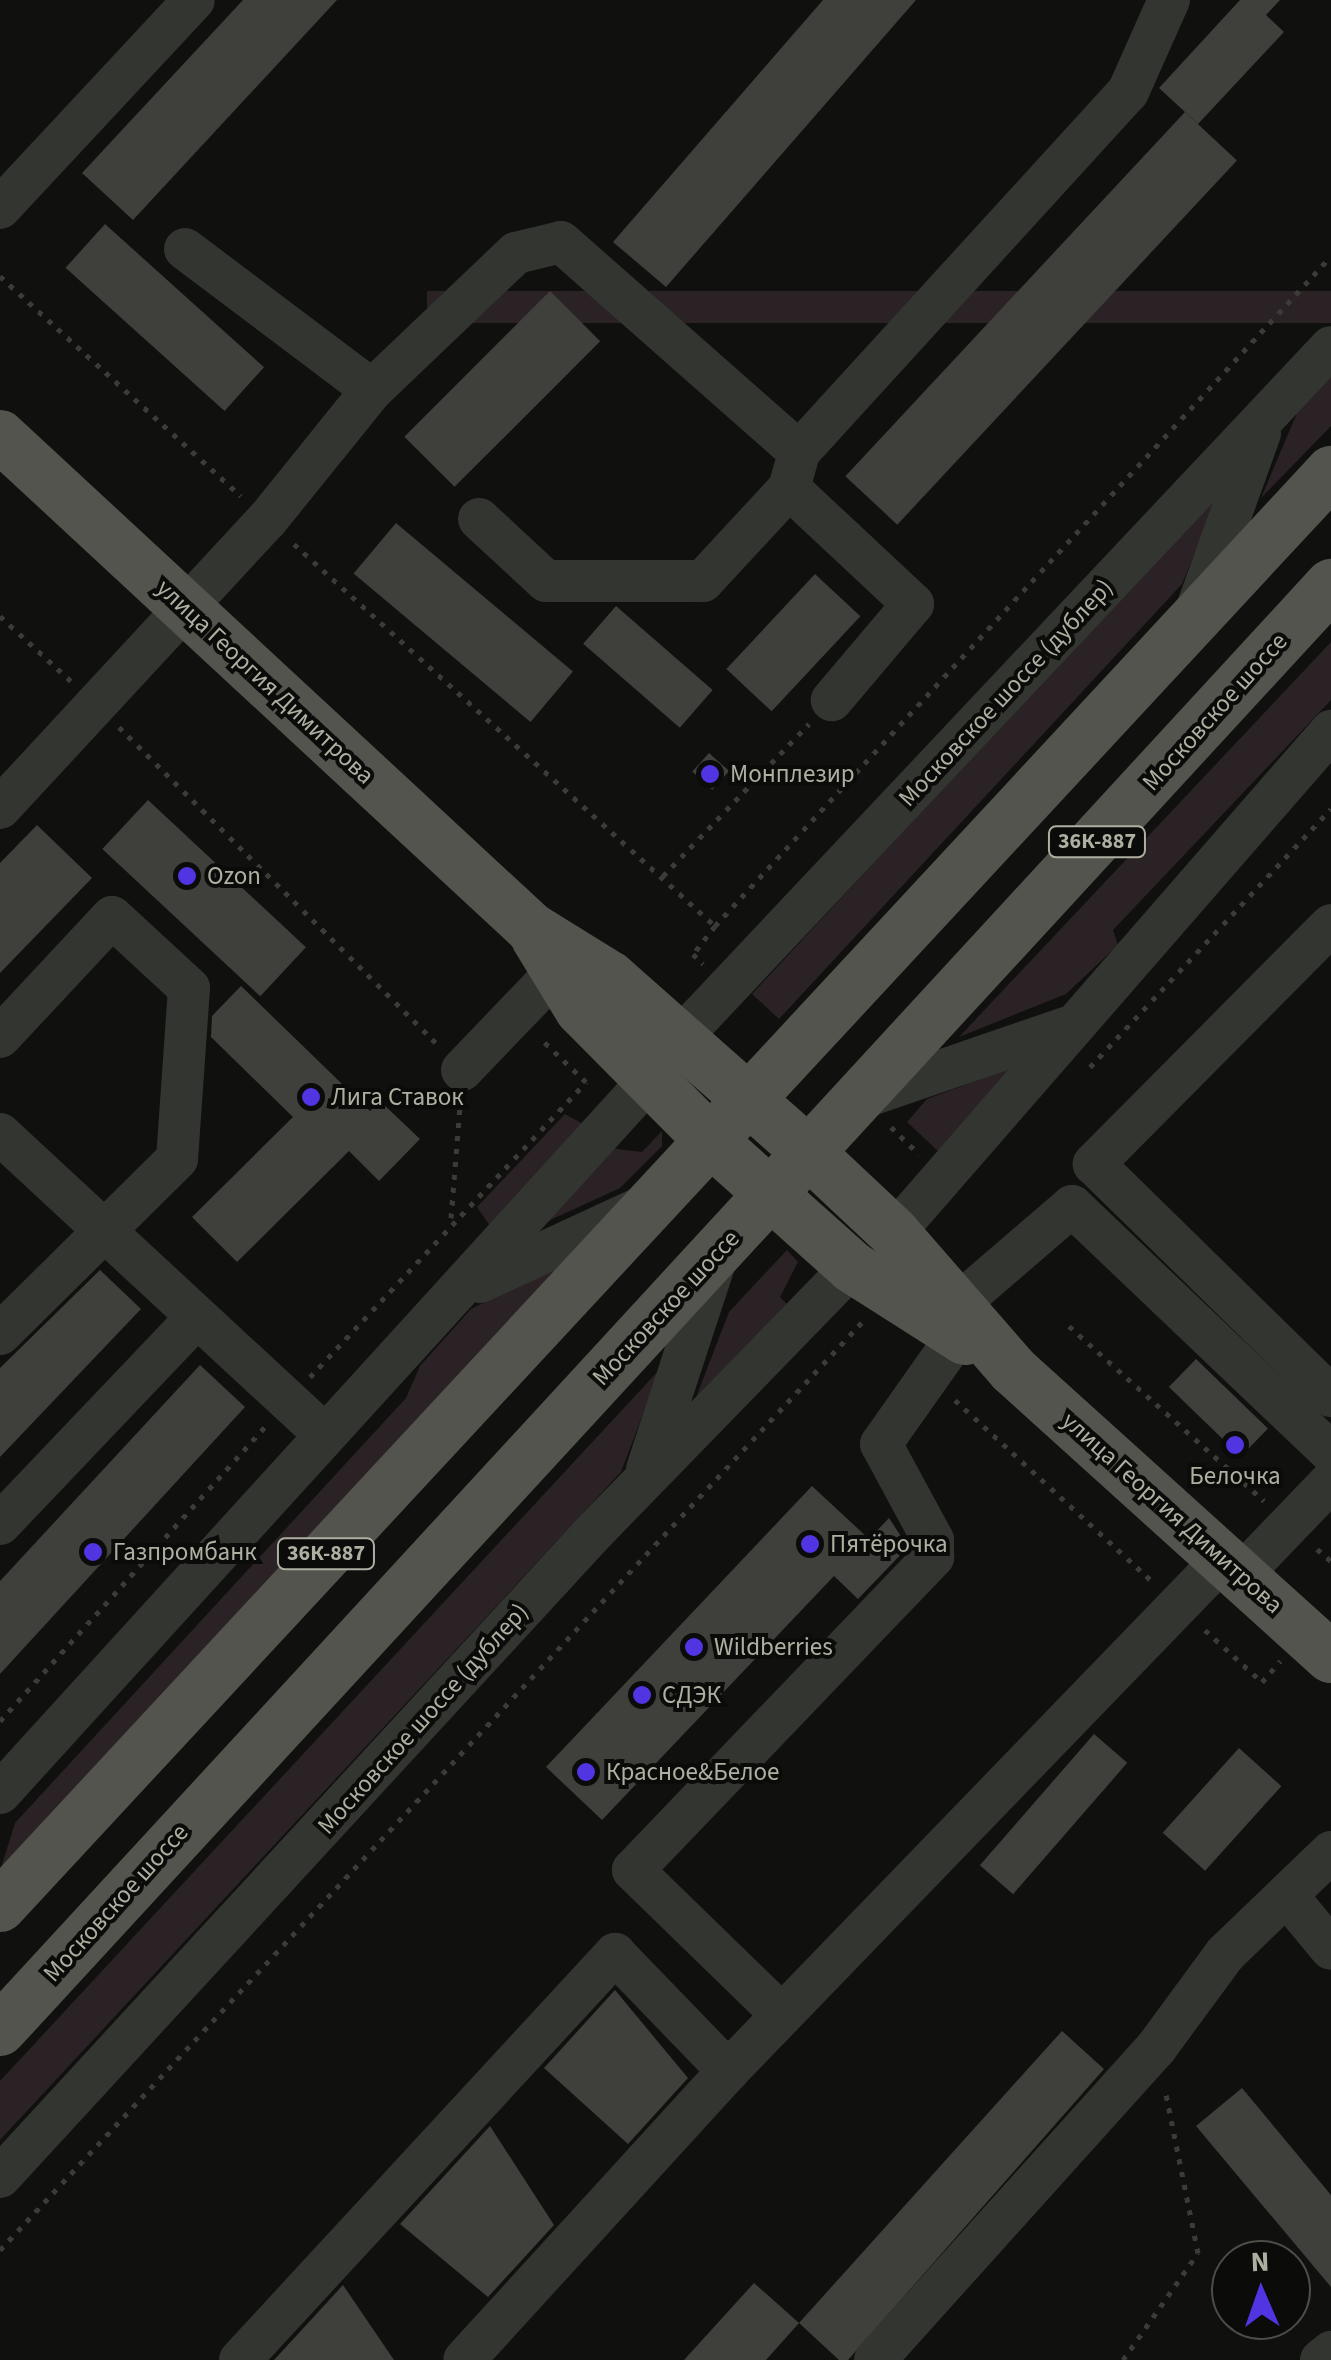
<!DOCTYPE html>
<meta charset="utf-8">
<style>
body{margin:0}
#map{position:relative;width:1331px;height:2360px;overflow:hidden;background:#10100f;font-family:"Source Sans 3",sans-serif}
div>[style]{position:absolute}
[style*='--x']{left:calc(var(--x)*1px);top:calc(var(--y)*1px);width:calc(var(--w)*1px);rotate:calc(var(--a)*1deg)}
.green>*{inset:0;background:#2a2225;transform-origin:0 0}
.building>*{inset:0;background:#3f403b;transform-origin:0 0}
.path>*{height:5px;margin-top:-2.5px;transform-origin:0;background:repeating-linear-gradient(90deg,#3b3c37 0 5px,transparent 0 13px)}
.minor>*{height:42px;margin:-21px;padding:0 21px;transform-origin:21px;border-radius:21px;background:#333530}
.major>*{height:52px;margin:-26px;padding:0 26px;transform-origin:26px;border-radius:26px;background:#52544d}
.dots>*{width:28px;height:28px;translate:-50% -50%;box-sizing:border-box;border:5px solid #0b0b0a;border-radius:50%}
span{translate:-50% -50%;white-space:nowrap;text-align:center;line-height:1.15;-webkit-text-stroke:8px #0b0b0a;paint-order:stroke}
.shield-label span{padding:2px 8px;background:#0b0b0a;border:2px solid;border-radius:8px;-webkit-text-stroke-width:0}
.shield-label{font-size:22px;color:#adb0a1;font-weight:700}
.street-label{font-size:25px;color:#adb0a1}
.poi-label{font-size:25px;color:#adb0a1}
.left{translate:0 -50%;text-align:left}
.north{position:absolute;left:1211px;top:2240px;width:100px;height:100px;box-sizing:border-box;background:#0b0b0a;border:2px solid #4c4d46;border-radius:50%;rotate:358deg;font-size:28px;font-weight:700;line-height:40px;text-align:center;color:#adb0a1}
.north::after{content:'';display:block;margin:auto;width:35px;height:45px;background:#5135e2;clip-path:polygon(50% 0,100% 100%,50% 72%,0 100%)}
</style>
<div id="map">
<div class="green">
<i style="left:1331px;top:291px;width:32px;height:904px;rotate:90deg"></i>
<i style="clip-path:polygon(1331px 377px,1331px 426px,1261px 498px,1297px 413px)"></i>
<i style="clip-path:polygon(1222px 487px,1182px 584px,779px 1019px,752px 994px)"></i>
<i style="clip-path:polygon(1331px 642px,1331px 700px,1113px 930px,1118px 945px,1066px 994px,959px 1037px)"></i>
<i style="clip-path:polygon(1019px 1065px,939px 1152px,907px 1122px,927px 1099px)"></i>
<i style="clip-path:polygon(565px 1114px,583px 1124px,490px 1226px,477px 1207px)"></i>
<i style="clip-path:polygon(662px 1131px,662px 1146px,620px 1188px,535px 1227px,609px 1148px,642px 1152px)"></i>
<i style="clip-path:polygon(787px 1250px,798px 1262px,780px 1297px,793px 1310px,688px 1418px,729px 1312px)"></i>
<i style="clip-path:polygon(572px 1259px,0 1871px,15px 1823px,406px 1398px,420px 1366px,471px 1309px)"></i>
<i style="clip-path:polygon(660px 1369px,621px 1472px,0 2140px,0 2081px)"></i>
</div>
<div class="building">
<i style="clip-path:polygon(243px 0,337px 0,133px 220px,82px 173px)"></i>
<i style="clip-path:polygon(823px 0,916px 0,666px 287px,613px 242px)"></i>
<i style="clip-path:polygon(1240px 0,1280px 0,1266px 15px,1284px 32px,1198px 124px,1159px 88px)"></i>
<i style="left:1185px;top:112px;width:71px;height:498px;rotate:43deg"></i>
<i style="left:105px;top:224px;width:214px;height:59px;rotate:42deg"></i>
<i style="left:550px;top:291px;width:71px;height:206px;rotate:45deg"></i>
<i style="left:396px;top:523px;width:231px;height:66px;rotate:40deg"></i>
<i style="left:815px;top:574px;width:62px;height:130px;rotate:43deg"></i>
<i style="left:616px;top:606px;width:128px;height:50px;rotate:41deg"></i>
<i style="left:709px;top:753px;width:27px;height:25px;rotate:42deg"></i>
<i style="left:148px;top:800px;width:216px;height:67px;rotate:43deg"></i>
<i style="clip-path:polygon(37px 825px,92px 878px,0 973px,0 863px)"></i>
<i style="clip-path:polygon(241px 986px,370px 1111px,380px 1101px,420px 1139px,379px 1181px,349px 1151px,237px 1262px,192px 1217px,293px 1117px,211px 1037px,212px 1016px)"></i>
<i style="clip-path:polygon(100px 1270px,141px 1309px,0 1457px,0 1368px)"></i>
<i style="left:1196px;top:1359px;width:100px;height:39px;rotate:44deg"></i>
<i style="clip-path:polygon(200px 1365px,245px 1407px,0 1674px,0 1581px)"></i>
<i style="clip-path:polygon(812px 1486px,869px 1539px,889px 1518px,908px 1547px,858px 1599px,834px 1576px,602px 1820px,546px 1767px)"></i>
<i style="left:1094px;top:1734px;width:44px;height:174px;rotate:41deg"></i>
<i style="left:1239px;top:1748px;width:57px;height:114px;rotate:42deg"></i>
<i style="clip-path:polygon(615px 1990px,688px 2078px,628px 2144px,544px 2068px)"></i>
<i style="clip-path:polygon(1062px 2031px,1104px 2069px,848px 2360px,839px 2360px,799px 2323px)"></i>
<i style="clip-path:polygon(1242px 2088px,1331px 2195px,1331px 2287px,1196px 2126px)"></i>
<i style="clip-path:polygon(490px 2126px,554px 2225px,488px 2297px,400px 2224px)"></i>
<i style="clip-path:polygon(754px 2283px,799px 2323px,766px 2360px,684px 2360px)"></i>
<i style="clip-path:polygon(343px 2285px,394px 2360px,274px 2360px)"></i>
</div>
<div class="path">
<i style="--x:0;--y:276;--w:326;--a:42.4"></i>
<i style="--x:294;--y:544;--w:568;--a:42.22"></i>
<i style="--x:715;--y:926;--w:36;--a:128"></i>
<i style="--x:693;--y:954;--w:14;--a:45"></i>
<i style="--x:0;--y:616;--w:96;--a:42.5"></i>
<i style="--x:119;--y:727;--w:449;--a:44.9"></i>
<i style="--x:663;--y:876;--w:211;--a:-46.2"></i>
<i style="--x:715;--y:926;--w:910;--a:-47.4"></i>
<i style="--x:1090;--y:1067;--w:353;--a:-47"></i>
<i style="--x:891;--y:1127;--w:39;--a:44"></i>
<i style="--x:451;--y:1218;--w:113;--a:-85.4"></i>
<i style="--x:1069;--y:1326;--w:262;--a:41.9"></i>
<i style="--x:310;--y:1377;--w:404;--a:-46.9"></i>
<i style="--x:586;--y:1082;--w:65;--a:-136.2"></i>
<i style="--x:955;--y:1400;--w:269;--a:42.6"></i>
<i style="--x:1317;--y:1549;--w:18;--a:41"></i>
<i style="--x:1205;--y:1630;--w:77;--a:42.4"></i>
<i style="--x:1262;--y:1682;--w:28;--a:-49"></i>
<i style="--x:0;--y:1721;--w:397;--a:-48"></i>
<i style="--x:0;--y:2250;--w:1267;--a:-47.11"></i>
<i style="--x:1123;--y:2360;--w:131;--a:-55"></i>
<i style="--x:1198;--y:2253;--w:166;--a:-101.4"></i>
</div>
<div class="minor">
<i style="--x:0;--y:208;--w:284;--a:-47"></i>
<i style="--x:185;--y:249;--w:234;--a:37"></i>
<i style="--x:789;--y:488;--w:170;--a:43.1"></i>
<i style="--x:913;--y:604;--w:126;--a:130.2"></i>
<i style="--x:479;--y:519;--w:91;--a:42.8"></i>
<i style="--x:546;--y:581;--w:157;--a:0"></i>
<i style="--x:703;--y:581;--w:127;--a:-47.2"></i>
<i style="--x:789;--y:488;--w:37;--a:-74"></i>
<i style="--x:799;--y:452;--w:488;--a:-47.6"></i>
<i style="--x:1128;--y:92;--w:101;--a:-66"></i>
<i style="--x:1196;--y:611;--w:189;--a:-70.2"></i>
<i style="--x:0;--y:808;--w:393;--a:-47.2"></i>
<i style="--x:267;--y:520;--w:167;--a:-51.1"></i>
<i style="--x:372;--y:390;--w:199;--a:-43.6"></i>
<i style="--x:516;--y:253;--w:46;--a:-13.7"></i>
<i style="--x:561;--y:242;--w:317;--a:41.4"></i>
<i style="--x:1331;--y:925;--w:337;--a:134.8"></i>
<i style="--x:1094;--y:1164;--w:332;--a:44.4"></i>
<i style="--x:0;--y:1037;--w:164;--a:-47"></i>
<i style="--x:112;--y:917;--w:105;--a:42.7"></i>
<i style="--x:189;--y:988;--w:171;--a:94"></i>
<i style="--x:177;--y:1159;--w:249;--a:135.3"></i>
<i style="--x:680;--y:1038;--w:949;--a:-46.71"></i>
<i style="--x:462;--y:1070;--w:137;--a:-46.2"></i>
<i style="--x:862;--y:1098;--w:218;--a:-19"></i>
<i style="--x:0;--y:1134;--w:440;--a:42.8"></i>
<i style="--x:894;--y:1233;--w:666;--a:-48.96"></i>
<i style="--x:480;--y:1282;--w:179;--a:-24.8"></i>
<i style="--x:957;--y:1305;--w:152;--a:-40.7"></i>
<i style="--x:1072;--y:1206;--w:358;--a:43.6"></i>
<i style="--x:647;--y:1469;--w:224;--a:-71.8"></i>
<i style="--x:0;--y:1524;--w:283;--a:-46.4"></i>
<i style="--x:1241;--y:1575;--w:130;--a:-46.2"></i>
<i style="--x:0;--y:1793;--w:966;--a:-47.69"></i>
<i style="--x:1288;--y:1897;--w:67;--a:50.4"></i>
<i style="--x:782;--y:2015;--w:208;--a:-135.8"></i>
<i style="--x:633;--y:1870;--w:434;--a:-46.2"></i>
<i style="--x:933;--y:1557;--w:17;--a:-90"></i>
<i style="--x:933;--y:1540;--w:109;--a:-118.4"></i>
<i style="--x:881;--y:1444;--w:133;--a:-54.8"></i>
<i style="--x:728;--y:2071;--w:712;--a:-45.97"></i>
<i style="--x:0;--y:2177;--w:871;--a:-47.37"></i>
<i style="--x:590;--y:1536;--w:376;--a:-45.8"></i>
<i style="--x:240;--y:2360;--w:553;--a:-47.27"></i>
<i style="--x:615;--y:1954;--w:163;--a:46"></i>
<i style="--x:728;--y:2071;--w:391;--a:132.4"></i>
<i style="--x:875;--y:2360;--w:420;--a:-48"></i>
<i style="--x:1156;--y:2048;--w:117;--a:-53.7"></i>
<i style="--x:1225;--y:1954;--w:147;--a:-43.9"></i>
<i style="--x:1321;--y:2360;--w:13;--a:-39"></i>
</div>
<div class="major">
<i style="--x:0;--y:436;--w:724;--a:42.82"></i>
<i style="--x:531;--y:928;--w:93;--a:31.8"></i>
<i style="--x:610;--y:977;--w:267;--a:41.5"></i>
<i style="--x:810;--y:1154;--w:115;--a:43.2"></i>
<i style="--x:894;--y:1233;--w:181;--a:49"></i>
<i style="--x:1013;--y:1370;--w:428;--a:42.1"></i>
<i style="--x:537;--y:938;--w:84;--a:58.6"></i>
<i style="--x:581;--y:1010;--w:182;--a:45.2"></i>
<i style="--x:709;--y:1139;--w:192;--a:41.8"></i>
<i style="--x:852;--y:1267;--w:134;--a:32.5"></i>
<i style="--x:0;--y:1906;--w:1957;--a:-47.13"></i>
<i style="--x:0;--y:2030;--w:1965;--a:-47.35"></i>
</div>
<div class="dots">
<i style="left:710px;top:774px;background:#5135e2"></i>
<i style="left:187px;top:876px;background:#5135e2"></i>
<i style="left:311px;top:1097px;background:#5135e2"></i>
<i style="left:1235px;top:1445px;background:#5135e2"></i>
<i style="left:810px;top:1544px;background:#5135e2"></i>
<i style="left:93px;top:1552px;background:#5135e2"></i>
<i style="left:694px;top:1647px;background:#5135e2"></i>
<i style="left:642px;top:1695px;background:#5135e2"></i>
<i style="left:586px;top:1772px;background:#5135e2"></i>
</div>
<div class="shield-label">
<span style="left:1097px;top:842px">36К-887</span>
<span style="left:326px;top:1554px">36К-887</span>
</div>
<div class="street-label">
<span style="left:265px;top:682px;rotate:43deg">улица Георгия Димитрова</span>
<span style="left:1006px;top:693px;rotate:-47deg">Московское шоссе (дублер)</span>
<span style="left:1215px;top:712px;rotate:-48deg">Московское шоссе</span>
<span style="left:666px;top:1308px;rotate:-47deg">Московское шоссе</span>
<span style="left:1172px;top:1513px;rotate:42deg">улица Георгия Димитрова</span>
<span style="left:423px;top:1719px;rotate:-48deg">Московское шоссе (дублер)</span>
<span style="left:116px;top:1903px;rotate:-48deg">Московское шоссе</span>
</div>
<div class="poi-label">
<span class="left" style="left:730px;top:774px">Монплезир</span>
<span class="left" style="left:207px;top:876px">Ozon</span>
<span class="left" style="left:331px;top:1097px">Лига Ставок</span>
<span style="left:1235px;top:1476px">Белочка</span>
<span class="left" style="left:830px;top:1544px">Пятёрочка</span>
<span class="left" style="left:113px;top:1552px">Газпромбанк</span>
<span class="left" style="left:714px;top:1647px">Wildberries</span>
<span class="left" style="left:662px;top:1695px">СДЭК</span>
<span class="left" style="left:606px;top:1772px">Красное&amp;Белое</span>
</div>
<div class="north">N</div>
</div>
